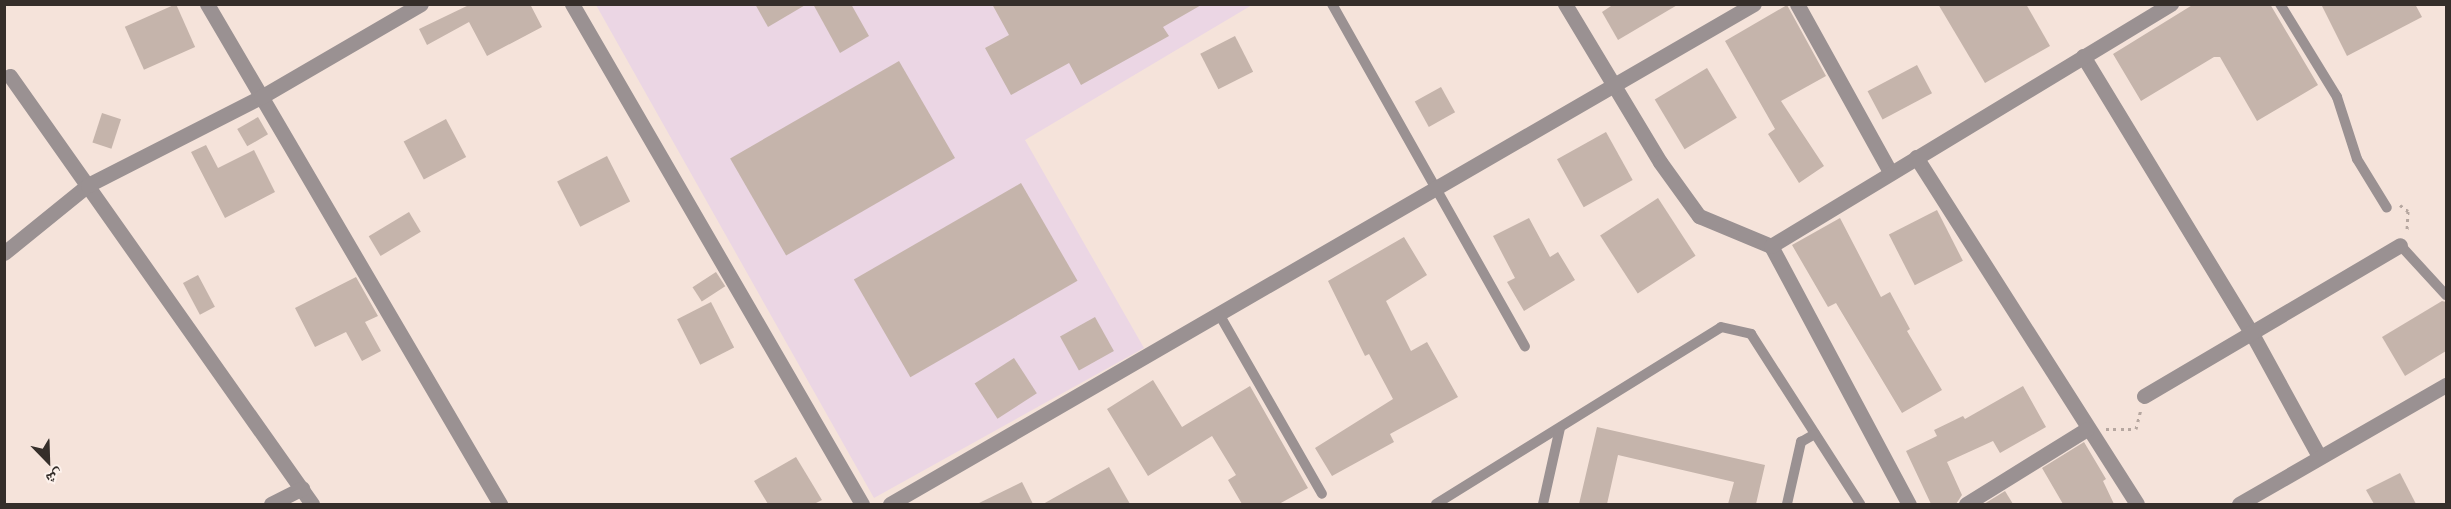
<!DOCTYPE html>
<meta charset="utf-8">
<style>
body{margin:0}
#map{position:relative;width:2451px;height:509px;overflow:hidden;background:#f5e3da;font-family:Ubuntu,"Noto Naskh Arabic",sans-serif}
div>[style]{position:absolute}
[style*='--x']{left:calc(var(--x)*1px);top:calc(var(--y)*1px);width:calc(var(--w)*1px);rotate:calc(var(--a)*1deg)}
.industrial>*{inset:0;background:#ebd6e4}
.building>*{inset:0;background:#c5b4ab;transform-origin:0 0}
.path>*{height:3px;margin-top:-1.5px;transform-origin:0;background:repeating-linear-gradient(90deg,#b6a7a0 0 3px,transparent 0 7.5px)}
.lane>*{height:10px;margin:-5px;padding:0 5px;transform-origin:5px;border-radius:5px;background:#9a9192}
.street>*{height:15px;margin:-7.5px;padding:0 7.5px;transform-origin:7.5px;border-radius:7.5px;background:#9a9192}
span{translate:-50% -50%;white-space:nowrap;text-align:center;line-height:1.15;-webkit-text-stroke:4.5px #fdf2ec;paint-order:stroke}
.frame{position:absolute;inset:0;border:6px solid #352e2a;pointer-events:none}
.north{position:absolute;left:18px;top:431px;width:60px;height:60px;-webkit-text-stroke:4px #fdf2ec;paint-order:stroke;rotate:157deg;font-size:16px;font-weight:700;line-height:24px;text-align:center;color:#352e2a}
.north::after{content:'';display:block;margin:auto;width:21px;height:27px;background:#352e2a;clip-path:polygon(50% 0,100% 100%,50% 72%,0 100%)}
</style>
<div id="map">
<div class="industrial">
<i style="clip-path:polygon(596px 5px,1252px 5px,1025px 140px,1144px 348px,874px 498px)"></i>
</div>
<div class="building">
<i style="left:176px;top:4px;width:47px;height:56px;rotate:66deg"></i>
<i style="clip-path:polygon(471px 4px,530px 4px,542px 27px,487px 56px,469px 22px,427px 45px,419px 29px)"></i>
<i style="clip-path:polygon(755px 4px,807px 4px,768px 27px)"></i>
<i style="clip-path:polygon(813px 4px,851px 4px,869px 36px,840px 53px)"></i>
<i style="clip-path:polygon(992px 4px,1203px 4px,1163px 27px,1169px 36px,1081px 85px,1069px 63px,1011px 95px,985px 48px,1009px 35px)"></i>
<i style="clip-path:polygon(1614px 4px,1679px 4px,1618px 40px,1602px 12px)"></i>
<i style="clip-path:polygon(1938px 4px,2026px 4px,2050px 46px,1985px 83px)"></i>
<i style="clip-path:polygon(2194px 4px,2270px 4px,2318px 85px,2257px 121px,2220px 57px,2214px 57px,2141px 101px,2113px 54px)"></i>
<i style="clip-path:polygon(2321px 4px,2415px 4px,2422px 17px,2347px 56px)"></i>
<i style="clip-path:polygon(1787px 5px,1826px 76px,1781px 101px,1824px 166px,1799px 183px,1768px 134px,1775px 129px,1725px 41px)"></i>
<i style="left:1235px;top:36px;width:40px;height:39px;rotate:63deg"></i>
<i style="left:899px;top:61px;width:112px;height:195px;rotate:60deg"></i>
<i style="left:1917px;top:65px;width:32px;height:56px;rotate:62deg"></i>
<i style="left:1707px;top:68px;width:58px;height:61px;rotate:59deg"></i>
<i style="left:1441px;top:87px;width:29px;height:30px;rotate:61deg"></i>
<i style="left:102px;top:113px;width:20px;height:31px;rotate:18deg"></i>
<i style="left:258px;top:117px;width:20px;height:24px;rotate:60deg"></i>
<i style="left:446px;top:119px;width:43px;height:48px;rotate:62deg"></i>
<i style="left:1606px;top:132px;width:55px;height:56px;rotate:61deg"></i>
<i style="clip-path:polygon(206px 145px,218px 168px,254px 150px,275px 192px,225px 218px,191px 152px)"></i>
<i style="left:607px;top:156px;width:51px;height:56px;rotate:63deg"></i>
<i style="left:1021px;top:183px;width:113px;height:193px;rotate:60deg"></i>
<i style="left:1658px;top:198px;width:69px;height:69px;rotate:57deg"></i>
<i style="left:1937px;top:210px;width:57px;height:54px;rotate:63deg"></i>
<i style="left:409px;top:212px;width:23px;height:47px;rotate:59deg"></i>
<i style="clip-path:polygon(1529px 218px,1550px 257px,1558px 252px,1575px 280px,1524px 311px,1507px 282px,1515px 278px,1493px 236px)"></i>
<i style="clip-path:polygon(1840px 218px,1881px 297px,1890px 292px,1910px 329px,1907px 331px,1942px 390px,1902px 413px,1836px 303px,1828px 307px,1792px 245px)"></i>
<i style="clip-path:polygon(1404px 237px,1427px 275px,1386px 301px,1411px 351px,1427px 342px,1458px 397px,1390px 434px,1394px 442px,1332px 476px,1315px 448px,1393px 399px,1369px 354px,1365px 356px,1328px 281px)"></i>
<i style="left:716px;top:272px;width:17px;height:28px;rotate:57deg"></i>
<i style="left:198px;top:275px;width:36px;height:17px;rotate:62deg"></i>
<i style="clip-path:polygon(356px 277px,378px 316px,365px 322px,381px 351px,362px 361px,346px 332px,315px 347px,295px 308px)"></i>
<i style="clip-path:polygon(2442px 301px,2446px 302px,2446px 351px,2405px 376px,2382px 337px)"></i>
<i style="left:711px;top:302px;width:51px;height:38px;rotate:63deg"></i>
<i style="left:1095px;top:317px;width:39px;height:40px;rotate:61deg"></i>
<i style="left:1014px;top:358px;width:42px;height:47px;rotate:57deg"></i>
<i style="clip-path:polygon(1153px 380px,1182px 427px,1250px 386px,1308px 488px,1279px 504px,1242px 504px,1228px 480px,1236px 475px,1212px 436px,1148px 476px,1107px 409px)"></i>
<i style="clip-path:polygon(2023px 386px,2046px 427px,2000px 453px,1993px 441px,1947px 462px,1962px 495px,1956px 504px,1931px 504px,1906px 451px,1937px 436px,1934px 430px,1963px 416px,1965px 419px)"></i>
<i style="clip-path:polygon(1597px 427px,1765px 465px,1756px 504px,1728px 504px,1734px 482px,1618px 455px,1607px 504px,1579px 504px)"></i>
<i style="clip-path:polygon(2084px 442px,2106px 479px,2103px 481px,2114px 504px,2063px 504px,2042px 468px)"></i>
<i style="clip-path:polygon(796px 457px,822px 500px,814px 504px,768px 504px,754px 481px)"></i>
<i style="clip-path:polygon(1109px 467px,1130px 504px,1043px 504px)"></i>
<i style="clip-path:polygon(2400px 473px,2416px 504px,2374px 504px,2366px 490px)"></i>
<i style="clip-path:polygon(1022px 482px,1033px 504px,977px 504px)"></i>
<i style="clip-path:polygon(2005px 491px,2013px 504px,1984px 504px)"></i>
</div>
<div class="path">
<i style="--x:2400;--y:205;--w:10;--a:37"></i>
<i style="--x:2408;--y:211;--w:22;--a:93"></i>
<i style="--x:2106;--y:429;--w:30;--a:0"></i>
<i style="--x:2136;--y:429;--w:21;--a:-76"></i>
</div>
<div class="lane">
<i style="--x:1332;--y:4;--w:393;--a:60.6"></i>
<i style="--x:2280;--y:4;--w:109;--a:58.5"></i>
<i style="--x:2337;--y:97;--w:65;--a:72.1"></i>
<i style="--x:2357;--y:159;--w:57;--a:58.5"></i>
<i style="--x:2400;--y:245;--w:68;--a:47.4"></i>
<i style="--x:1219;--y:314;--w:207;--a:60.2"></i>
<i style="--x:1436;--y:504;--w:335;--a:-31.8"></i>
<i style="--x:1721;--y:327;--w:31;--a:13"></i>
<i style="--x:1751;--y:334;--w:202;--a:57.3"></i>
<i style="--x:1543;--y:504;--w:78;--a:-77.4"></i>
<i style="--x:1787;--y:504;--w:64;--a:-77.3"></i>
<i style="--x:1801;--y:442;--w:16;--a:-30"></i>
</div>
<div class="street">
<i style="--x:207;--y:4;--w:580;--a:59.63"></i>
<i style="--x:572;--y:4;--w:578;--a:59.89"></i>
<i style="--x:1565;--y:4;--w:184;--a:59"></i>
<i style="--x:1660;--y:162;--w:67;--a:54.2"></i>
<i style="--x:1699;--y:216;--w:78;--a:22.6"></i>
<i style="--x:1771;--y:246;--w:293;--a:61.9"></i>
<i style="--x:1797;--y:4;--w:192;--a:61"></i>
<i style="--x:2083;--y:56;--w:323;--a:58.7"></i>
<i style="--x:2251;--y:332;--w:141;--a:61.3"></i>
<i style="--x:10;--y:76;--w:524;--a:54.79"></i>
<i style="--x:1916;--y:157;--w:411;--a:57.5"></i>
<i style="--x:1771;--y:246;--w:468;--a:-31.2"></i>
<i style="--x:4;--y:253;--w:108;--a:-39"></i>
<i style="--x:88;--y:185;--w:194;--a:-27"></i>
<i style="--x:261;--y:97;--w:185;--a:-30.2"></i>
<i style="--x:2144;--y:396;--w:297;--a:-30.5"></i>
<i style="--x:271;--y:504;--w:35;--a:-27"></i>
<i style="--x:890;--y:504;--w:998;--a:-30.06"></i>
<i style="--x:1966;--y:504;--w:142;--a:-31.8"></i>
<i style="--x:2239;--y:504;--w:239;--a:-29.9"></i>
</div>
<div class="frame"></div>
<div class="north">ش</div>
</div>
